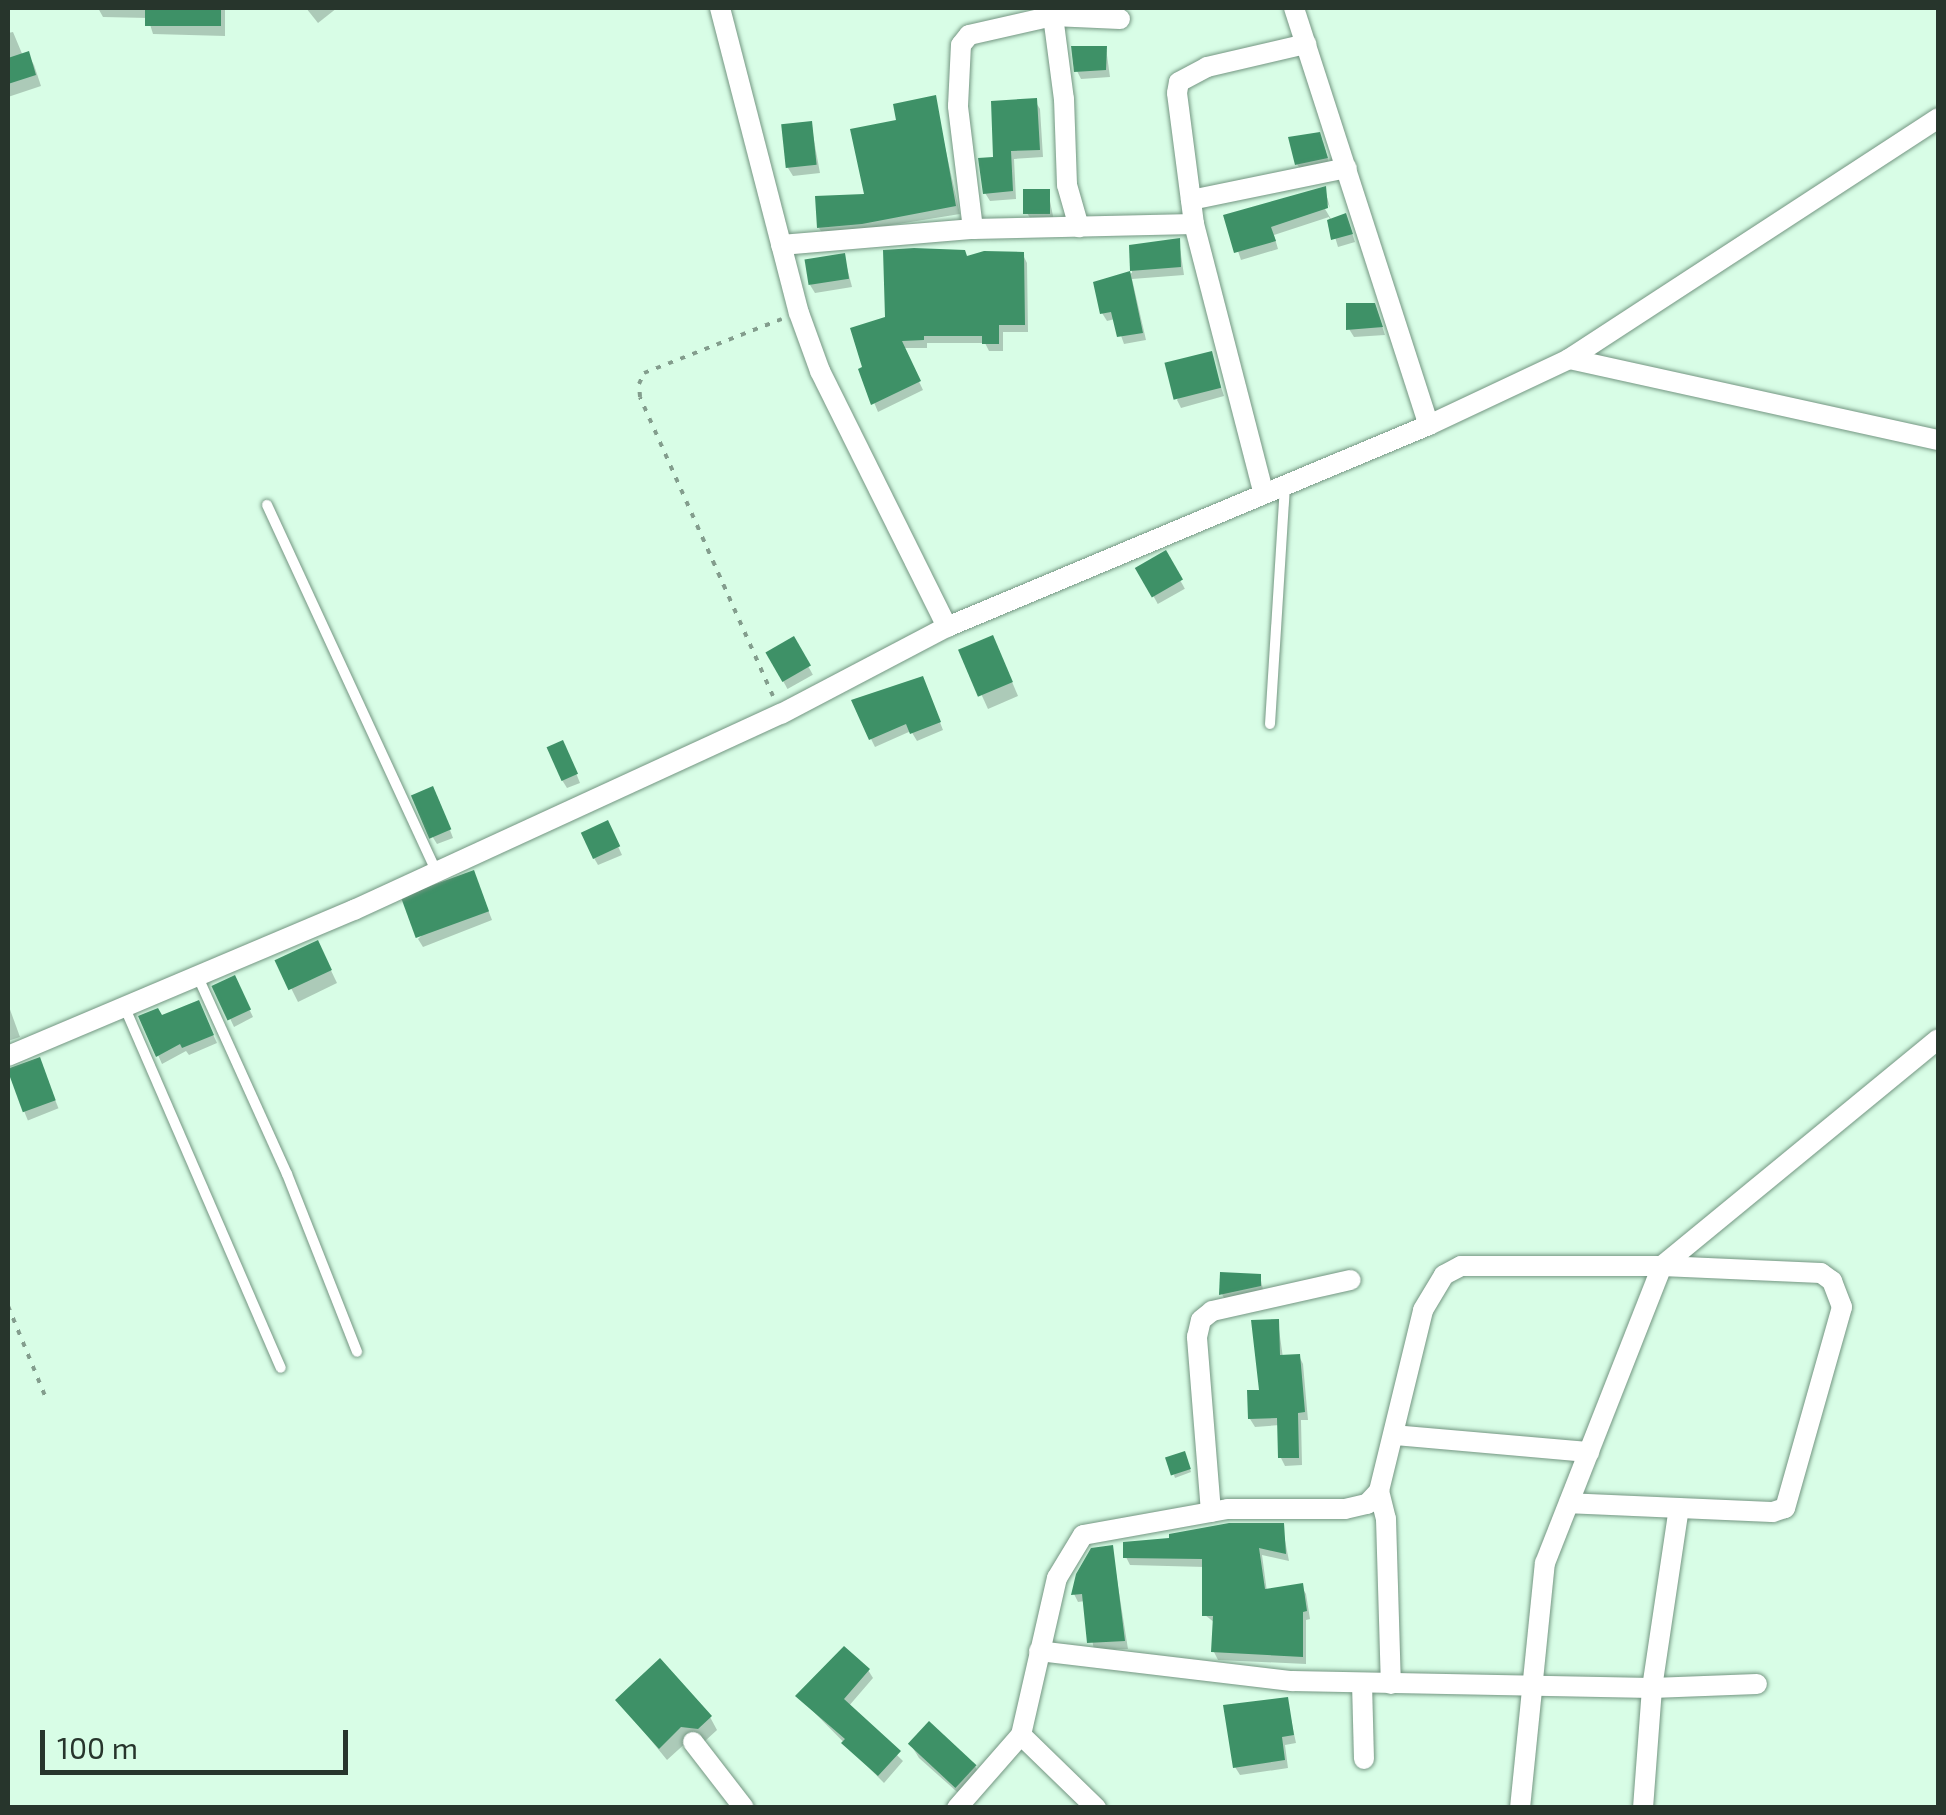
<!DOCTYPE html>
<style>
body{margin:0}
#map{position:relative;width:1946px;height:1815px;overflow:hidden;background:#d8fde6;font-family:"Exo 2",sans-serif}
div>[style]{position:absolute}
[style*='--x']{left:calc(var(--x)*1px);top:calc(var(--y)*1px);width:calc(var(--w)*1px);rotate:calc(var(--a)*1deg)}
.shadow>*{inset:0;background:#0003;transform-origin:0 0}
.building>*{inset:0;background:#3e9167;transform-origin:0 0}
.path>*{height:4px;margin-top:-2px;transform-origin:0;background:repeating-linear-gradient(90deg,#839d8d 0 5px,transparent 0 13px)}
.roads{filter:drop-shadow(0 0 2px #749682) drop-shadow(0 0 2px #749682)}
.service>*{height:10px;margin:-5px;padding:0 5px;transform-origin:5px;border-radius:5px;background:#fff}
.minor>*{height:20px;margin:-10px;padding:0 10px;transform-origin:10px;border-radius:10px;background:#fff}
span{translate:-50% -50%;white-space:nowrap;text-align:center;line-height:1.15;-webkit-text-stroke:10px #d8fde6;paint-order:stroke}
.frame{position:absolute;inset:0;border:10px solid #27352c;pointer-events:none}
.scale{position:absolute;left:40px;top:1730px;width:308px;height:45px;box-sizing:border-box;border:5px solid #27352c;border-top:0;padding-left:12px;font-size:30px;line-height:35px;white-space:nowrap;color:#27352c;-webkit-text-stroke:8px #d8fde6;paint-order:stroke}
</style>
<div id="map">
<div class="shadow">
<i style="clip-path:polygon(98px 8px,225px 8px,225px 36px,153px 34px,148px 18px,103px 17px)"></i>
<i style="clip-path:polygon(306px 8px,337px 8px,318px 23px)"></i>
<i style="clip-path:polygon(13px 32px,23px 56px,28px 54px,34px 65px,41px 86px,8px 97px,8px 33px)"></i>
<i style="clip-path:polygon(1106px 48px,1110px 77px,1081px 79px,1077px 71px)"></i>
<i style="clip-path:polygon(934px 98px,960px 214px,824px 236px,819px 228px,867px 196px,899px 122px)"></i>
<i style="clip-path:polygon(1035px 101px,1040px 109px,1043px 157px,1014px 159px,1016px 199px,990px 201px,985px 193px,996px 159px)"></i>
<i style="clip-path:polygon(811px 124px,820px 173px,793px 176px,788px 168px)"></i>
<i style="clip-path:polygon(1323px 142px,1330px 166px,1302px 172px,1297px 164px)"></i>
<i style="clip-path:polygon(1325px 189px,1330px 208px,1324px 196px,1319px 199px,1331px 219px,1349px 224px,1355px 242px,1338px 247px,1329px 217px,1274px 235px,1278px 249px,1241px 260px,1226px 216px)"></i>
<i style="clip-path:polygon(1048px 191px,1054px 221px,1032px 221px,1027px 213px)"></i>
<i style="clip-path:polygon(1179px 241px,1184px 275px,1132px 279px,1146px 340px,1124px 344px,1115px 319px,1107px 321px,1102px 313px,1096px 284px,1132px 273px,1132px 247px)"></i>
<i style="clip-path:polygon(1023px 255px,1027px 263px,1028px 332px,1003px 332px,1003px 351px,989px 351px,985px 343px,927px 343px,927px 348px,903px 348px,923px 390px,878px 412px,861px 371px,887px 319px,968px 259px)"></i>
<i style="clip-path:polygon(844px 256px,852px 287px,815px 293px,810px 285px)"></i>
<i style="clip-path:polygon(1378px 314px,1385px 335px,1354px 337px,1349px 329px)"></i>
<i style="clip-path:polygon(1210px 354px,1224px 396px,1181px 408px,1177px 400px)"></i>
<i style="left:1165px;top:553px;width:41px;height:31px;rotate:61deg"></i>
<i style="left:793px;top:639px;width:41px;height:29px;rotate:61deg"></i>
<i style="clip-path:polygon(999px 651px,1018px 696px,988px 709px,962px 652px)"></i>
<i style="clip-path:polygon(926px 687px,943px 730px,917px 741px,911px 731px,875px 747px,871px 739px)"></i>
<i style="clip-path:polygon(567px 751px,580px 783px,567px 788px,562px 780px)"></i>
<i style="clip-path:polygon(437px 796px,453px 838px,437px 844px,432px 836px)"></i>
<i style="clip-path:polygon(611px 831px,622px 855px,598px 865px,594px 858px)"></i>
<i style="clip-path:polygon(477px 881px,492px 920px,423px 947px,418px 939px)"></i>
<i style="clip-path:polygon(324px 956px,337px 983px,298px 1002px,277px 960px)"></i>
<i style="clip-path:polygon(215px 986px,238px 986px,253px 1017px,234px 1027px)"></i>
<i style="clip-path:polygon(8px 1004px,20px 1037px,8px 1041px)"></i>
<i style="clip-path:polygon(202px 1011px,217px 1043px,189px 1055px,186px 1051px,162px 1064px,141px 1017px)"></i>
<i style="left:39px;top:1060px;width:52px;height:33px;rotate:68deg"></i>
<i style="clip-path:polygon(1260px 1276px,1264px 1294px,1226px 1302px,1222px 1294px)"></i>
<i style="clip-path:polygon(1278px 1322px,1283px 1358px,1299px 1356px,1303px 1364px,1308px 1420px,1301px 1420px,1302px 1465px,1285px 1466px,1281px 1458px,1280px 1425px,1255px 1427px,1250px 1419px,1262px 1392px)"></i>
<i style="clip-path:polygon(1186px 1456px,1191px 1472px,1175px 1478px,1174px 1475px)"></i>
<i style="clip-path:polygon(1282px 1525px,1289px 1561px,1262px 1555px,1267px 1592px,1301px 1586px,1306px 1594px,1310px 1619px,1306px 1620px,1306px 1664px,1218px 1660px,1214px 1652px,1215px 1623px,1205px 1615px,1205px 1567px,1130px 1565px,1126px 1557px)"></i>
<i style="clip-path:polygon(1112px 1548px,1128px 1649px,1094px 1650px,1085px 1601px,1078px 1602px,1074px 1594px)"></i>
<i style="clip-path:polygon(868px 1670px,873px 1678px,848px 1707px,903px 1761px,884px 1783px,798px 1696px)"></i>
<i style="clip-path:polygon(618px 1700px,710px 1717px,717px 1730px,705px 1741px,689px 1740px,667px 1760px)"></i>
<i style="clip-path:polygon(1287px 1700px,1296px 1743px,1285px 1745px,1288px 1768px,1240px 1775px,1235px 1767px)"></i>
<i style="clip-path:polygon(911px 1745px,975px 1766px,982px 1779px,965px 1799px,919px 1758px)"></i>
</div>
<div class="building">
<i style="left:145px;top:8px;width:76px;height:18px"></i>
<i style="clip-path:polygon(1071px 46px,1107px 46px,1106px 70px,1074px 72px)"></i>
<i style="clip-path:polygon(29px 51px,36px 75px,8px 84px,8px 58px)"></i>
<i style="clip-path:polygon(936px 95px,956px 206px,862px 224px,817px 228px,815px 196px,864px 194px,850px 129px,896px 120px,893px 104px)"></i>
<i style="clip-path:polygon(1037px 98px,1040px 150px,1011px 151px,1013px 191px,983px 194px,978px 158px,993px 157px,991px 101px)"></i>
<i style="left:812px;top:121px;width:44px;height:31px;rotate:84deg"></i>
<i style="clip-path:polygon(1320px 132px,1328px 158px,1295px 165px,1288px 137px)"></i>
<i style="clip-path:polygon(1326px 186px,1328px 208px,1271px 227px,1276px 241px,1234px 253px,1223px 215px)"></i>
<i style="left:1023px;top:189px;width:27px;height:25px"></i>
<i style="clip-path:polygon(1346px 213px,1353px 234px,1331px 240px,1327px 220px)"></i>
<i style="clip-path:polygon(1180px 238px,1181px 267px,1130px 271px,1129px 245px)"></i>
<i style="clip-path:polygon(914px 248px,965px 250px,967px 256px,984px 251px,1024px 252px,1025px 325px,999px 325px,999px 344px,982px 344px,982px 336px,924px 336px,924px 340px,902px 341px,921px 381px,871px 405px,858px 369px,862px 367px,850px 328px,885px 317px,883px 250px)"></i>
<i style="left:845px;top:253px;width:26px;height:41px;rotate:81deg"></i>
<i style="clip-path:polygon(1130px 271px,1143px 333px,1117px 337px,1111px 312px,1100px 314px,1093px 282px)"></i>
<i style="clip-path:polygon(1346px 303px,1375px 303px,1383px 327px,1346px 330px)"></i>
<i style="left:1212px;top:351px;width:38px;height:49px;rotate:76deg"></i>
<i style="left:1166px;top:550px;width:34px;height:36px;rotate:60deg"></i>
<i style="left:993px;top:635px;width:51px;height:38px;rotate:67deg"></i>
<i style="left:794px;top:636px;width:34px;height:33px;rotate:60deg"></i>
<i style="clip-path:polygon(923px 676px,941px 722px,910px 734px,906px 724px,869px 740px,851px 700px)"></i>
<i style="left:563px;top:740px;width:37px;height:18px;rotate:66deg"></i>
<i style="left:433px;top:786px;width:47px;height:24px;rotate:67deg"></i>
<i style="left:608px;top:820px;width:29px;height:30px;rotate:65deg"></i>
<i style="left:474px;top:870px;width:44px;height:78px;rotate:70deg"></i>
<i style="left:318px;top:940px;width:33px;height:48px;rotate:65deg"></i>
<i style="left:235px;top:975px;width:38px;height:26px;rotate:65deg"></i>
<i style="clip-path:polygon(199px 1000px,214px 1035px,182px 1048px,180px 1044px,156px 1057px,138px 1016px,158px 1008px,162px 1015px)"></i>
<i style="left:40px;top:1057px;width:46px;height:35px;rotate:70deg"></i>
<i style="clip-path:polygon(1220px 1272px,1261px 1274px,1261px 1286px,1219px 1295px)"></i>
<i style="clip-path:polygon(1279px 1319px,1280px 1355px,1300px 1354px,1305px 1412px,1298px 1413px,1299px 1458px,1278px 1458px,1277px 1418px,1248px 1419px,1247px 1390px,1259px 1390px,1251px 1320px)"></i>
<i style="left:1185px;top:1451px;width:19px;height:21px;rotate:72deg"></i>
<i style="clip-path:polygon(1229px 1523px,1284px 1523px,1286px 1554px,1259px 1548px,1265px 1589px,1303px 1583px,1307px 1611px,1303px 1612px,1303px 1657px,1211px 1652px,1213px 1616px,1202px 1616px,1202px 1559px,1123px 1558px,1123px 1542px,1169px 1538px,1169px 1534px)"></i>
<i style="clip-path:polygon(1113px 1545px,1125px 1641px,1087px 1643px,1082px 1594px,1071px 1595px,1076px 1574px,1091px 1548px)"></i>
<i style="clip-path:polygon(844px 1646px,870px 1669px,844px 1699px,901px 1751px,878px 1776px,841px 1743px,845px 1739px,795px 1696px)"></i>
<i style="clip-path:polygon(660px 1658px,712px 1716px,698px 1729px,681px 1727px,659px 1749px,615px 1700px)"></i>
<i style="clip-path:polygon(1288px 1697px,1294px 1735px,1282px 1737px,1285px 1760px,1233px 1768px,1223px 1705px)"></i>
<i style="left:929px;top:1721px;width:65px;height:31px;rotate:43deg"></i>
</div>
<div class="path">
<i style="--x:773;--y:696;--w:327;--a:-114"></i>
<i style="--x:640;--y:397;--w:13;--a:-94"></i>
<i style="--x:639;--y:384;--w:12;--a:-66"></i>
<i style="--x:644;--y:373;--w:148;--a:-21.4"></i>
<i style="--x:8;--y:1306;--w:100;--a:67.6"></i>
</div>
<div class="roads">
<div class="service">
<i style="--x:267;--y:505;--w:403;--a:65.2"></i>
<i style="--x:1270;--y:724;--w:241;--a:-86.4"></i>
<i style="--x:198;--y:977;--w:216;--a:65.7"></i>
<i style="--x:287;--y:1174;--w:191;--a:68.5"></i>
<i style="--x:125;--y:1008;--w:392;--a:66.6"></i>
</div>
<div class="minor">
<i style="--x:720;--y:8;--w:315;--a:75.5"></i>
<i style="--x:799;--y:313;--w:62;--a:70.1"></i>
<i style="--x:820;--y:371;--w:286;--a:63.6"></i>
<i style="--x:1294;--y:8;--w:438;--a:72.1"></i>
<i style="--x:1053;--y:16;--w:84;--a:82.5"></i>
<i style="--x:1064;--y:99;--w:86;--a:88"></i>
<i style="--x:1067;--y:185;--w:44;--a:74.1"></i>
<i style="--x:1191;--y:200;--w:159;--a:-11.6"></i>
<i style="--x:973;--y:229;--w:124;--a:-97"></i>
<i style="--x:958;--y:106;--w:61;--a:-87.2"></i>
<i style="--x:961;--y:45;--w:13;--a:-51"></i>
<i style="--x:969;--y:35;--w:86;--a:-12.7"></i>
<i style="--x:1053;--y:16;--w:67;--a:2.6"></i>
<i style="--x:781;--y:245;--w:193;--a:-4.8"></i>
<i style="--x:973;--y:229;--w:221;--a:-1.3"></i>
<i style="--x:1569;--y:359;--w:378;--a:12.4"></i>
<i style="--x:1263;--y:491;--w:276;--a:-104.5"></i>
<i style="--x:1194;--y:224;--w:132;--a:-97.4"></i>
<i style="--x:1177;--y:93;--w:11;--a:-80"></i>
<i style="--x:1179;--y:82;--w:32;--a:-28"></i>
<i style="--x:1207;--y:67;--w:102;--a:-13.1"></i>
<i style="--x:8;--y:1056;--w:376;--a:-22.9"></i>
<i style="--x:354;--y:910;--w:470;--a:-24.7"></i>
<i style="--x:781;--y:714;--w:187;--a:-27.7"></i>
<i style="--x:947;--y:627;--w:523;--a:-22.74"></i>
<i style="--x:1429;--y:425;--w:155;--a:-25.2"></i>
<i style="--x:1569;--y:359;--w:441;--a:-33.1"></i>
<i style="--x:1394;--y:1435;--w:196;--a:5"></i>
<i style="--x:1379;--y:1491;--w:29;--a:76"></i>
<i style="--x:1386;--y:1519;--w:165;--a:88.3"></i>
<i style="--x:1211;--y:1512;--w:176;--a:-94.6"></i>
<i style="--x:1197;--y:1337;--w:17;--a:-77"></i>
<i style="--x:1201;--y:1320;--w:14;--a:-39"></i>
<i style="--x:1212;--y:1311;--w:142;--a:-12.6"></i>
<i style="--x:1039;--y:1651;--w:255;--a:6.8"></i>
<i style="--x:1292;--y:1681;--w:360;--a:1.1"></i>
<i style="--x:1652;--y:1688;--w:105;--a:-2.2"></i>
<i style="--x:1362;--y:1683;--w:76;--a:88.5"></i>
<i style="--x:1021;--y:1735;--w:105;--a:44.2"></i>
<i style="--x:693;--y:1742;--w:83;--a:52.3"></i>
<i style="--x:957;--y:1808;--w:97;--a:-48.8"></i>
<i style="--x:1021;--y:1735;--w:161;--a:-77.1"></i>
<i style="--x:1057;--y:1578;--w:50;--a:-58.8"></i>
<i style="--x:1083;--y:1535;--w:147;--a:-10.2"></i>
<i style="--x:1228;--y:1509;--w:117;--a:0"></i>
<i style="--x:1345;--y:1509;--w:23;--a:-13"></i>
<i style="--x:1367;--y:1504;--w:18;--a:-47"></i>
<i style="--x:1379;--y:1491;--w:186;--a:-76.3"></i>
<i style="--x:1423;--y:1310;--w:41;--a:-59"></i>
<i style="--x:1444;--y:1275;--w:19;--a:-28"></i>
<i style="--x:1461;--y:1266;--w:201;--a:0"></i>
<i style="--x:1662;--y:1266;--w:159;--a:2.5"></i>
<i style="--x:1821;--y:1273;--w:14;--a:36"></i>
<i style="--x:1832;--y:1281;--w:28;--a:69"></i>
<i style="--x:1842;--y:1307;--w:209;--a:105.8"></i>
<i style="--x:1785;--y:1508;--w:13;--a:162"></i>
<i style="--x:1773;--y:1512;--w:204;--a:-177.5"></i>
<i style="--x:1520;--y:1808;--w:246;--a:-84.2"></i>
<i style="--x:1545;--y:1563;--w:319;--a:-68.5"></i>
<i style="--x:1662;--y:1266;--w:357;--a:-39.4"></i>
<i style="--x:1643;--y:1808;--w:120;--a:-85.7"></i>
<i style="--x:1652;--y:1688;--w:182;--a:-81.5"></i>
</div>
</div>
<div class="frame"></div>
<div class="scale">100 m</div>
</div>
